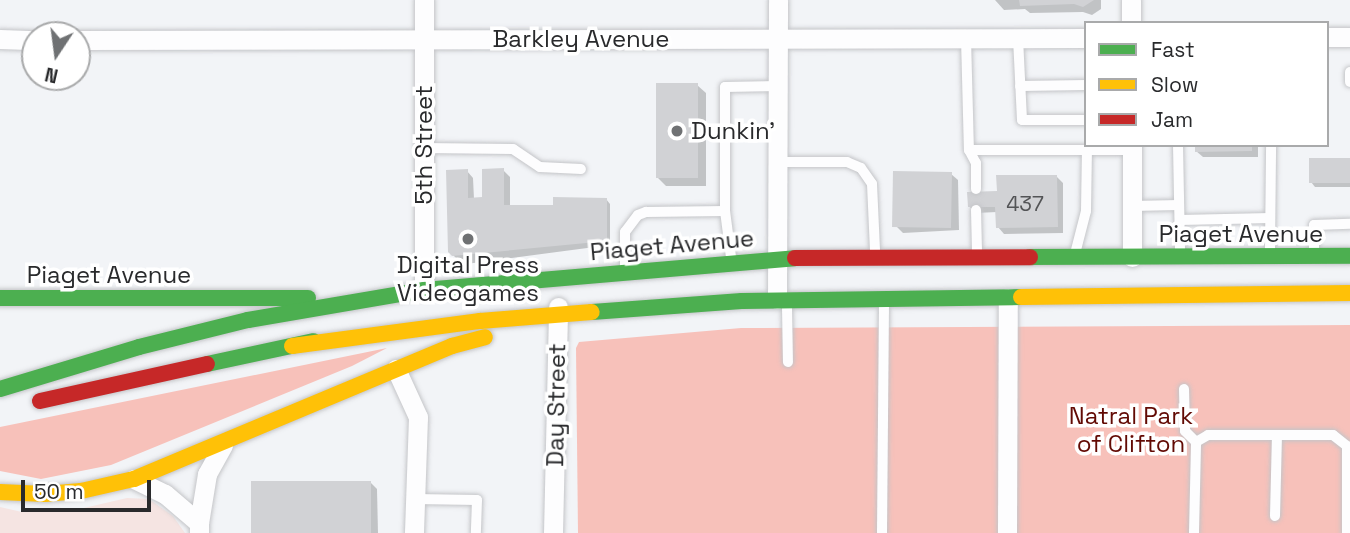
<!DOCTYPE html>
<style>
body{margin:0}
#map{position:relative;width:1350px;height:533px;overflow:hidden;background:#f2f4f7;font-family:"Space Grotesk",sans-serif}
div>[style]{position:absolute}
[style*='--x']{left:calc(var(--x)*1px);top:calc(var(--y)*1px);width:calc(var(--w)*1px);rotate:calc(var(--a)*1deg)}
.green>*{inset:0;background:#f5e4e2}
.forest>*{inset:0;background:#f7c1ba}
.shadow>*{inset:0;background:#0003}
.building>*{inset:0;background:#d1d2d5;transform-origin:0 0}
.roads{filter:drop-shadow(0 0 2px #c4c5c8) drop-shadow(0 0 2px #c4c5c8)}
.lane>*{height:10px;margin:-5px;padding:0 5px;transform-origin:5px;border-radius:5px;background:#fdfdfe}
.street>*{height:19px;margin:-9.5px;padding:0 9.5px;transform-origin:9.5px;border-radius:9.5px;background:#fdfdfe}
.fast>*{height:16px;margin:-8px;padding:0 8px;transform-origin:8px;border-radius:8px;background:#4caf50}
.slow>*{height:16px;margin:-8px;padding:0 8px;transform-origin:8px;border-radius:8px;background:#ffc107}
.jam>*{height:16px;margin:-8px;padding:0 8px;transform-origin:8px;border-radius:8px;background:#c62828}
.dots>*{width:19px;height:19px;translate:-50% -50%;box-sizing:border-box;border:4px solid #fff;border-radius:50%}
span{translate:-50% -50%;white-space:nowrap;text-align:center;line-height:1.15;-webkit-text-stroke:7px #fff;paint-order:stroke}
.number-label{font-size:21px;color:#535456}
.number-label span{-webkit-text-stroke-width:0}
.street-label{font-size:24px;color:#292a2c}
.poi-label{font-size:24px;color:#292a2c}
.left{translate:0 -50%;text-align:left}
.park-label{font-size:24px;color:#620a04}
.legend{position:absolute;left:1084px;top:21px;width:245px;height:126px;box-sizing:border-box;background:#fff;border:2px solid #a9aaab;margin:0;padding:9px 12px;list-style:none;font-size:21px;color:#292a2c}
.legend li{display:flex;align-items:center;gap:14px;height:35px}
.legend b{width:35px;border:2px solid #a9aaab}
.north{position:absolute;left:21px;top:21px;width:70px;height:70px;box-sizing:border-box;background:#fff;border:2px solid #a9aaab;border-radius:50%;rotate:193deg;font-size:19px;font-weight:700;line-height:28px;text-align:center;color:#292a2c}
.north::after{content:'';display:block;margin:auto;width:24px;height:32px;background:#6f7173;clip-path:polygon(50% 0,100% 100%,50% 72%,0 100%)}
.scale{position:absolute;left:21px;top:480px;width:130px;height:32px;box-sizing:border-box;border:4px solid #292a2c;border-top:0;padding-left:9px;font-size:21px;line-height:24px;white-space:nowrap;color:#292a2c;-webkit-text-stroke:5px #fff;paint-order:stroke}
</style>
<div id="map">
<div class="green">
<i style="clip-path:polygon(127px 498px,149px 499px,173px 516px,185px 533px,0 533px,0 507px,22px 512px,71px 511px)"></i>
</div>
<div class="forest">
<i style="clip-path:polygon(1350px 325px,1350px 533px,578px 533px,576px 348px,579px 342px,741px 328px)"></i>
<i style="clip-path:polygon(387px 348px,352px 366px,111px 465px,41px 479px,0 471px,0 427px)"></i>
</div>
<div class="shadow">
<i style="clip-path:polygon(995px 0,1101px 0,1101px 9px,1092px 15px,1083px 12px,1030px 13px,1025px 9px,1004px 10px)"></i>
<i style="clip-path:polygon(697px 85px,706px 93px,706px 186px,666px 186px,658px 178px)"></i>
<i style="clip-path:polygon(1196px 145px,1258px 145px,1258px 157px,1203px 157px,1196px 151px)"></i>
<i style="clip-path:polygon(1350px 160px,1350px 187px,1315px 187px,1311px 182px)"></i>
<i style="clip-path:polygon(503px 170px,510px 177px,510px 207px,555px 207px,606px 199px,610px 204px,610px 245px,466px 264px,456px 258px,450px 252px,467px 171px,473px 178px,474px 199px,484px 199px)"></i>
<i style="clip-path:polygon(951px 174px,958px 180px,959px 230px,903px 233px,897px 227px)"></i>
<i style="clip-path:polygon(1056px 176px,1063px 183px,1063px 233px,1004px 234px,998px 227px,997px 212px,976px 213px,969px 206px,998px 193px)"></i>
<i style="clip-path:polygon(253px 483px,371px 483px,377px 489px,378px 533px,254px 533px)"></i>
</div>
<div class="building">
<i style="clip-path:polygon(1019px 0,1094px 0,1083px 7px,1074px 4px,1020px 6px)"></i>
<i style="left:656px;top:83px;width:42px;height:95px"></i>
<i style="clip-path:polygon(1195px 145px,1252px 145px,1252px 151px,1195px 152px)"></i>
<i style="left:1309px;top:158px;width:41px;height:25px"></i>
<i style="clip-path:polygon(504px 168px,504px 205px,553px 205px,553px 197px,607px 198px,607px 241px,452px 256px,448px 252px,446px 170px,468px 169px,468px 198px,482px 197px,482px 169px)"></i>
<i style="left:893px;top:171px;width:59px;height:56px;rotate:1deg"></i>
<i style="clip-path:polygon(996px 175px,1057px 175px,1058px 227px,996px 228px,995px 207px,968px 207px,967px 192px,997px 191px)"></i>
<i style="left:251px;top:481px;width:120px;height:52px"></i>
</div>
<div class="roads">
<div class="lane">
<i style="--x:966;--y:38;--w:112;--a:88.5"></i>
<i style="--x:969;--y:150;--w:15;--a:62"></i>
<i style="--x:976;--y:163;--w:26;--a:90"></i>
<i style="--x:1018;--y:38;--w:82;--a:87.2"></i>
<i style="--x:1022;--y:120;--w:64;--a:0"></i>
<i style="--x:1350;--y:72;--w:10;--a:90"></i>
<i style="--x:1020;--y:86;--w:66;--a:-0.9"></i>
<i style="--x:1178;--y:145;--w:105;--a:88.9"></i>
<i style="--x:424;--y:148;--w:89;--a:0.6"></i>
<i style="--x:513;--y:149;--w:32;--a:34"></i>
<i style="--x:540;--y:167;--w:41;--a:2.8"></i>
<i style="--x:969;--y:150;--w:163;--a:0"></i>
<i style="--x:779;--y:162;--w:68;--a:0"></i>
<i style="--x:847;--y:162;--w:15;--a:23"></i>
<i style="--x:861;--y:168;--w:19;--a:55"></i>
<i style="--x:872;--y:184;--w:66;--a:87.4"></i>
<i style="--x:1132;--y:206;--w:47;--a:-1.2"></i>
<i style="--x:976;--y:210;--w:41;--a:88.6"></i>
<i style="--x:1180;--y:220;--w:90;--a:-1.3"></i>
<i style="--x:1270;--y:249;--w:104;--a:-89.4"></i>
<i style="--x:1076;--y:250;--w:40;--a:-75.6"></i>
<i style="--x:1086;--y:211;--w:61;--a:-89.1"></i>
<i style="--x:1314;--y:251;--w:26;--a:-90"></i>
<i style="--x:1314;--y:225;--w:36;--a:-2"></i>
<i style="--x:731;--y:257;--w:46;--a:-97.4"></i>
<i style="--x:725;--y:211;--w:124;--a:-90"></i>
<i style="--x:725;--y:87;--w:53;--a:-1.1"></i>
<i style="--x:625;--y:265;--w:33;--a:-90"></i>
<i style="--x:625;--y:232;--w:21;--a:-53"></i>
<i style="--x:638;--y:215;--w:9;--a:-21"></i>
<i style="--x:646;--y:212;--w:79;--a:-0.7"></i>
<i style="--x:787;--y:307;--w:55;--a:89"></i>
<i style="--x:1184;--y:389;--w:42;--a:88.6"></i>
<i style="--x:1185;--y:431;--w:16;--a:45"></i>
<i style="--x:415;--y:499;--w:62;--a:0.9"></i>
<i style="--x:477;--y:500;--w:33;--a:92"></i>
<i style="--x:1275;--y:516;--w:81;--a:-88.6"></i>
<i style="--x:882;--y:533;--w:227;--a:-89.5"></i>
<i style="--x:1194;--y:533;--w:91;--a:-88.7"></i>
<i style="--x:1196;--y:442;--w:14;--a:-30"></i>
<i style="--x:1208;--y:435;--w:125;--a:0"></i>
<i style="--x:1333;--y:435;--w:18;--a:38"></i>
<i style="--x:1347;--y:446;--w:87;--a:90"></i>
</div>
<div class="street">
<i style="--x:424;--y:0;--w:290;--a:90"></i>
<i style="--x:1131;--y:0;--w:23;--a:90"></i>
<i style="--x:1327;--y:37;--w:23;--a:0"></i>
<i style="--x:0;--y:39;--w:35;--a:2"></i>
<i style="--x:77;--y:40;--w:1009;--a:-0.11"></i>
<i style="--x:1132;--y:145;--w:112;--a:90"></i>
<i style="--x:777;--y:299;--w:299;--a:-89.8"></i>
<i style="--x:396;--y:369;--w:53;--a:65.4"></i>
<i style="--x:418;--y:417;--w:116;--a:92"></i>
<i style="--x:134;--y:479;--w:34;--a:26"></i>
<i style="--x:165;--y:494;--w:45;--a:40.5"></i>
<i style="--x:199;--y:523;--w:10;--a:90"></i>
<i style="--x:199;--y:523;--w:50;--a:-80.7"></i>
<i style="--x:207;--y:474;--w:33;--a:-61"></i>
<i style="--x:553;--y:533;--w:226;--a:-88.7"></i>
<i style="--x:1007;--y:533;--w:235;--a:-89.8"></i>
</div>
<div class="fast">
<i style="--x:1030;--y:257;--w:320;--a:-0.2"></i>
<i style="--x:0;--y:298;--w:308;--a:0"></i>
<i style="--x:592;--y:312;--w:150;--a:-4.2"></i>
<i style="--x:742;--y:301;--w:279;--a:-0.8"></i>
<i style="--x:207;--y:364;--w:109;--a:-12.1"></i>
<i style="--x:0;--y:389;--w:145;--a:-16.8"></i>
<i style="--x:139;--y:347;--w:112;--a:-13.9"></i>
<i style="--x:248;--y:320;--w:179;--a:-9.7"></i>
<i style="--x:424;--y:290;--w:372;--a:-4.9"></i>
</div>
<div class="slow">
<i style="--x:1021;--y:297;--w:329;--a:-0.7"></i>
<i style="--x:292;--y:346;--w:190;--a:-7.6"></i>
<i style="--x:480;--y:321;--w:112;--a:-4.6"></i>
<i style="--x:0;--y:492;--w:45;--a:2.5"></i>
<i style="--x:45;--y:494;--w:36;--a:-5"></i>
<i style="--x:81;--y:491;--w:54;--a:-12.8"></i>
<i style="--x:134;--y:479;--w:345;--a:-22.7"></i>
<i style="--x:452;--y:346;--w:34;--a:-15"></i>
</div>
<div class="jam">
<i style="--x:795;--y:258;--w:235;--a:-0.2"></i>
<i style="--x:40;--y:401;--w:171;--a:-12.5"></i>
</div>
</div>
<div class="dots">
<i style="left:677px;top:131px;background:#6f7173"></i>
<i style="left:468px;top:239px;background:#6f7173"></i>
</div>
<div class="number-label">
<span style="left:1025px;top:204px">437</span>
</div>
<div class="street-label">
<span style="left:581px;top:39px">Barkley Avenue</span>
<span style="left:424px;top:145px;rotate:-90deg">5th Street</span>
<span style="left:1241px;top:234px">Piaget Avenue</span>
<span style="left:672px;top:245px;rotate:-5deg">Piaget Avenue</span>
<span style="left:109px;top:275px">Piaget Avenue</span>
<span style="left:556px;top:405px;rotate:-89deg">Day Street</span>
</div>
<div class="poi-label">
<span class="left" style="left:691px;top:131px">Dunkin'</span>
<span style="left:468px;top:279px">Digital Press<br>Videogames</span>
</div>
<div class="park-label">
<span style="left:1131px;top:430px">Natral Park<br>of Clifton</span>
</div>
<ul class="legend">
<li><b style="height:9px;background:#4caf50"></b>Fast</li>
<li><b style="height:9px;background:#ffc107"></b>Slow</li>
<li><b style="height:9px;background:#c62828"></b>Jam</li>
</ul>
<div class="north">N</div>
<div class="scale">50 m</div>
</div>
